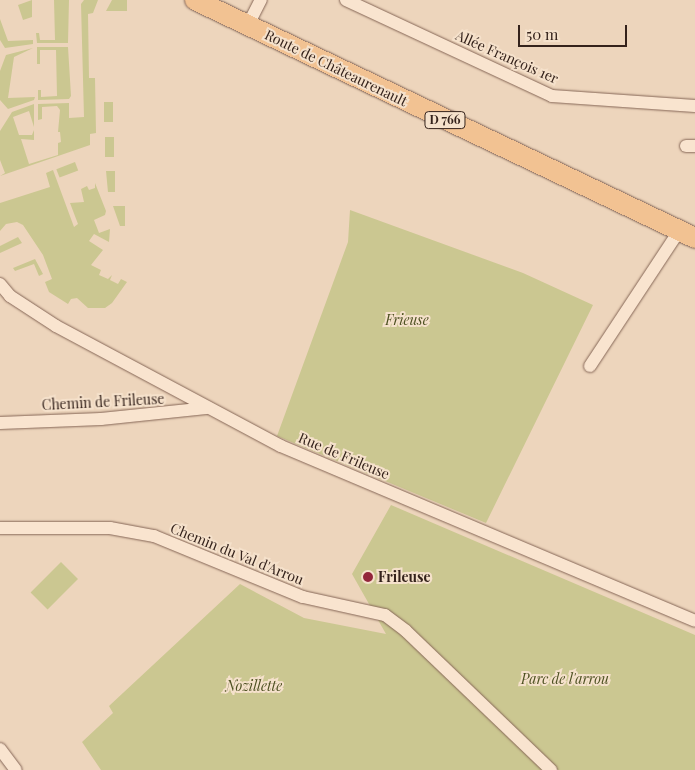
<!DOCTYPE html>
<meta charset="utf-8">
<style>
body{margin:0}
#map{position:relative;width:695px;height:770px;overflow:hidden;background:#edd5bc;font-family:"Playfair Display",serif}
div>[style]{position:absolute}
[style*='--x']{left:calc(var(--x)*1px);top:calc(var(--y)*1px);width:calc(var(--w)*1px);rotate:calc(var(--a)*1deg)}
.green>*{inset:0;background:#cbc791;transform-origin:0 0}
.roads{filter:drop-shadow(0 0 1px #856656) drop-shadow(0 0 1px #856656)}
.minor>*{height:12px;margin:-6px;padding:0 6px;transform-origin:6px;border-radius:6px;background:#f9e4cf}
.primary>*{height:20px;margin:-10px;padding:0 10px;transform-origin:10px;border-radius:10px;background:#f2c292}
.dots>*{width:14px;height:14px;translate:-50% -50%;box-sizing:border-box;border:2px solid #f5e1cb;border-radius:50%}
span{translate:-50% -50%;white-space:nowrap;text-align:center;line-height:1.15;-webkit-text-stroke:4px #f5e1cb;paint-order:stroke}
.shield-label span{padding:1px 4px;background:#f5e1cb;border:1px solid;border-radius:4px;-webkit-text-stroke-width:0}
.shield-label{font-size:12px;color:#34221b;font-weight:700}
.street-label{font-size:14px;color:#34221b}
.park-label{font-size:14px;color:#4d5021;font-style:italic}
.poi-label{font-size:14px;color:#34221b;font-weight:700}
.left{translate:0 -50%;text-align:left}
.scale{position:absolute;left:518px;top:25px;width:109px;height:22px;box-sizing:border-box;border:2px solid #34221b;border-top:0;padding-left:6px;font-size:15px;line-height:18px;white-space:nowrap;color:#34221b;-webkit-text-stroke:4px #f5e1cb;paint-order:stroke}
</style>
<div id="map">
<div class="green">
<i style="clip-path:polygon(32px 0,32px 17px,23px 20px,18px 5px)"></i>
<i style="clip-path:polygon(54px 0,69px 0,68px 43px,37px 43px,36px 33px,39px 33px,40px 40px,55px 40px)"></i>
<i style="clip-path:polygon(84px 0,98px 0,93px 13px,88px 14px,89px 78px,95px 78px,96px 133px,90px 134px,90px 145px,0 176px,5px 173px,0 160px,0 131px,12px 112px,34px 104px,34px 127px,29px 111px,13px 117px,19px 135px,32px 135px,34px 130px,34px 140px,21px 139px,29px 164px,58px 155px,58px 143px,61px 142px,60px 132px,58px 132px,60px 110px,57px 106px,42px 107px,42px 119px,38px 120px,38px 104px,69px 103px,69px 118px,84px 117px,81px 4px)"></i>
<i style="clip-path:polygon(112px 0,127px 0,127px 11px,106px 11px)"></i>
<i style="clip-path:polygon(0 19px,8px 41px,33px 40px,33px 44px,5px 48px,0 40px)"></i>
<i style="clip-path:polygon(37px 47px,68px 47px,71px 96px,69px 99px,38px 100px,38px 90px,41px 90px,41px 97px,57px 96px,56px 50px,40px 50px,40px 64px,37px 64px)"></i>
<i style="clip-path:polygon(33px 48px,14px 57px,8px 98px,35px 97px,34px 100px,8px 109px,0 100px,0 71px,6px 55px)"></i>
<i style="left:104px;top:102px;width:9px;height:20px"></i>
<i style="left:105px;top:137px;width:9px;height:20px"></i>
<i style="left:75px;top:162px;width:9px;height:20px;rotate:69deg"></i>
<i style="clip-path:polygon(53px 170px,74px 227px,78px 224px,70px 203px,84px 202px,81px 189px,87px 186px,89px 190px,95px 188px,95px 183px,106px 211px,105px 215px,94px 220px,99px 233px,110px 229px,109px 242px,94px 234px,89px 241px,103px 250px,91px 265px,101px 270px,99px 275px,108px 279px,112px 275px,110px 280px,118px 284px,121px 279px,127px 282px,112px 303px,105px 308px,88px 308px,77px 298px,71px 299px,68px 304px,49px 292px,45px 282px,52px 279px,43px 255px,23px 225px,17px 222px,6px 224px,0 231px,0 203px,50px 187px,46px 173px)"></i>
<i style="clip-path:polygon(106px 171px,115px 171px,115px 192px,108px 192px)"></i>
<i style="clip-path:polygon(113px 206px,125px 206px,125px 226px,120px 226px)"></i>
<i style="clip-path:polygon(350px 210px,523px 273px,593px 305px,486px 523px,277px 436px,348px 242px)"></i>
<i style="clip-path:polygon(18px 237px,22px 243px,0 253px,0 246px)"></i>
<i style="clip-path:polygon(35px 259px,43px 274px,39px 276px,34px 264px,15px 271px,13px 268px)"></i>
<i style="clip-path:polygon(391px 505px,695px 635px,695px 770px,101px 770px,82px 742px,113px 713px,109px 706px,240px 584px,304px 618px,386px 634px,352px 574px)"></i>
<i style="left:61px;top:562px;width:24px;height:43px;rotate:45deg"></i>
</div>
<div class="roads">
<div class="minor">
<i style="--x:346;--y:0;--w:227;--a:25"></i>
<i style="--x:552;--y:96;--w:143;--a:4"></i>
<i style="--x:248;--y:25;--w:28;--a:-63"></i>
<i style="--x:686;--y:146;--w:9;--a:0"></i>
<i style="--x:0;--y:284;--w:16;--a:50"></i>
<i style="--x:10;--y:296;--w:55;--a:33.1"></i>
<i style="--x:56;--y:326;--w:255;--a:28.1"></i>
<i style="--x:281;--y:446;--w:449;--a:22.9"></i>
<i style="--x:590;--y:366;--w:162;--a:-56.6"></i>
<i style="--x:0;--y:423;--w:101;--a:-2.3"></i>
<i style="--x:101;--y:419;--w:108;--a:-5.9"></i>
<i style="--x:0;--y:528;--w:110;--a:0"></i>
<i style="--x:110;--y:528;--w:45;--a:10.3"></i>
<i style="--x:154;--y:536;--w:161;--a:22.3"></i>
<i style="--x:303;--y:597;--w:84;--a:12.4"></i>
<i style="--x:385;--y:615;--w:26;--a:37"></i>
<i style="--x:406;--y:631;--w:201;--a:43.8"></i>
<i style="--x:0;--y:749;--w:26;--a:53"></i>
</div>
<div class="primary">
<i style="--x:195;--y:0;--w:554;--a:25.45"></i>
</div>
</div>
<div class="dots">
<i style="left:368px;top:577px;background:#93263b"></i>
</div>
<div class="shield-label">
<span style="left:445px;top:120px">D 766</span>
</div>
<div class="street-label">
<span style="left:507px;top:57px;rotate:24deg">Allée François 1er</span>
<span style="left:336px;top:68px;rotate:26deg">Route de Châteaurenault</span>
<span style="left:103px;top:402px;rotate:-3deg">Chemin de Frileuse</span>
<span style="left:344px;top:456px;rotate:23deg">Rue de Frileuse</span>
<span style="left:237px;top:554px;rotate:22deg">Chemin du Val d'Arrou</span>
</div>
<div class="park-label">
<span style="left:407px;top:320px">Frieuse</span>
<span style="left:565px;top:679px">Parc de l'arrou</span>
<span style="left:254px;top:686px">Nozillette</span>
</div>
<div class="poi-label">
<span class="left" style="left:378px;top:577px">Frileuse</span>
</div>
<div class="scale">50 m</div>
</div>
